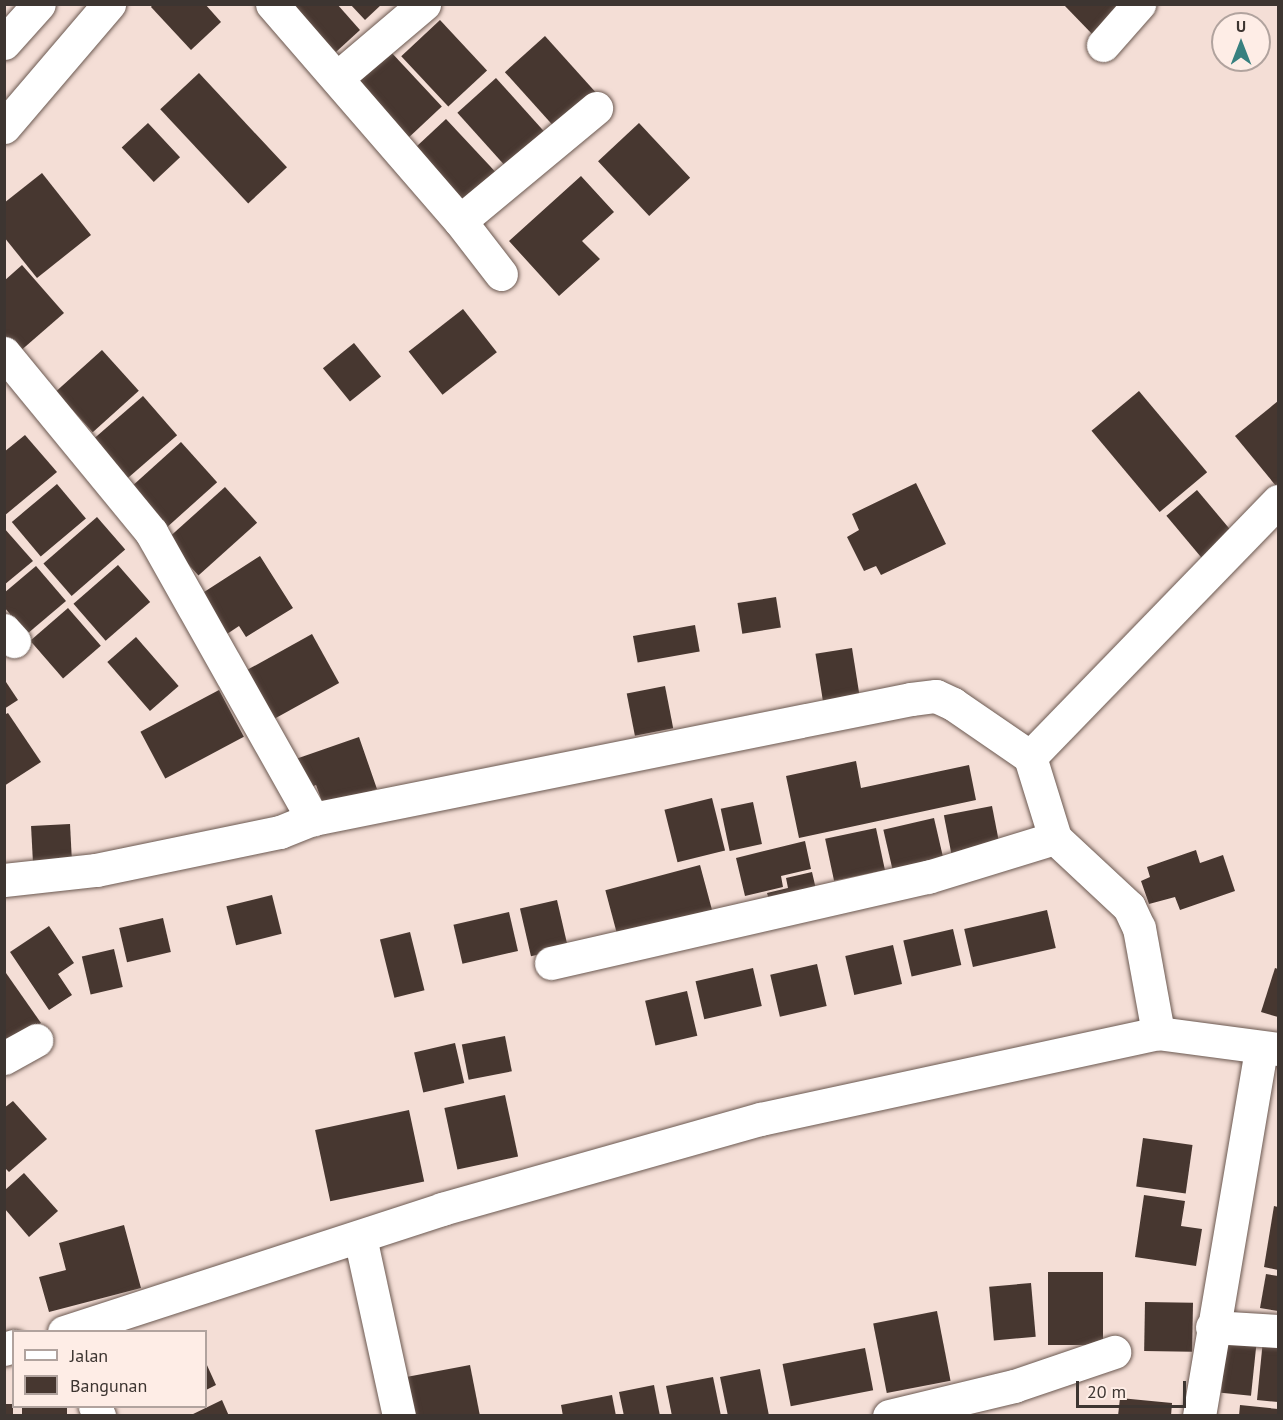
<!DOCTYPE html>
<style>
body{margin:0}
#map{position:relative;width:1283px;height:1420px;overflow:hidden;background:#f4ded6;font-family:"PT Sans",sans-serif}
div>[style]{position:absolute}
[style*='--x']{left:calc(var(--x)*1px);top:calc(var(--y)*1px);width:calc(var(--w)*1px);rotate:calc(var(--a)*1deg)}
.building>*{inset:0;background:#473730;transform-origin:0 0}
.roads{filter:drop-shadow(0 0 2px #6b5951) drop-shadow(0 0 2px #6b5951)}
.street>*{height:33px;margin:-16.5px;padding:0 16.5px;transform-origin:16.5px;border-radius:16.5px;background:#fff}
span{translate:-50% -50%;white-space:nowrap;text-align:center;line-height:1.15;-webkit-text-stroke:6px #feede6;paint-order:stroke}
.frame{position:absolute;inset:0;border:6px solid #3d3531;pointer-events:none}
.legend{position:absolute;left:12px;top:1330px;width:195px;height:78px;box-sizing:border-box;background:#feede6;border:2px solid #b1a39e;margin:0;padding:8px 10px;list-style:none;font-size:18px;color:#3d3531}
.legend li{display:flex;align-items:center;gap:12px;height:30px}
.legend b{width:30px;border:2px solid #b1a39e}
.north{position:absolute;left:1211px;top:12px;width:60px;height:60px;box-sizing:border-box;background:#feede6;border:2px solid #b1a39e;border-radius:50%;rotate:0deg;font-size:16px;font-weight:700;line-height:24px;text-align:center;color:#3d3531}
.north::after{content:'';display:block;margin:auto;width:21px;height:27px;background:#38807f;clip-path:polygon(50% 0,100% 100%,50% 72%,0 100%)}
.scale{position:absolute;left:1076px;top:1381px;width:110px;height:27px;box-sizing:border-box;border:3px solid #3d3531;border-top:0;padding-left:8px;font-size:18px;line-height:21px;white-space:nowrap;color:#3d3531;-webkit-text-stroke:4px #feede6;paint-order:stroke}
</style>
<div id="map">
<div class="building">
<i style="clip-path:polygon(153px 4px,205px 4px,221px 22px,191px 50px,151px 7px)"></i>
<i style="clip-path:polygon(298px 4px,337px 4px,360px 30px,336px 52px,295px 8px)"></i>
<i style="clip-path:polygon(350px 4px,382px 4px,365px 20px)"></i>
<i style="clip-path:polygon(1063px 4px,1127px 4px,1094px 36px)"></i>
<i style="left:440px;top:20px;width:69px;height:53px;rotate:47deg"></i>
<i style="left:545px;top:36px;width:76px;height:54px;rotate:48deg"></i>
<i style="left:390px;top:51px;width:76px;height:50px;rotate:47deg"></i>
<i style="left:199px;top:73px;width:129px;height:53px;rotate:47deg"></i>
<i style="left:496px;top:78px;width:79px;height:52px;rotate:48deg"></i>
<i style="left:446px;top:119px;width:74px;height:48px;rotate:47deg"></i>
<i style="left:148px;top:123px;width:47px;height:36px;rotate:47deg"></i>
<i style="left:639px;top:123px;width:75px;height:56px;rotate:47deg"></i>
<i style="clip-path:polygon(42px 173px,91px 235px,37px 278px,4px 237px,4px 203px)"></i>
<i style="clip-path:polygon(581px 176px,614px 212px,582px 241px,600px 259px,559px 296px,509px 241px)"></i>
<i style="clip-path:polygon(22px 265px,64px 313px,18px 353px,4px 338px,4px 281px)"></i>
<i style="left:463px;top:309px;width:55px;height:69px;rotate:52deg"></i>
<i style="left:354px;top:343px;width:43px;height:40px;rotate:51deg"></i>
<i style="left:102px;top:350px;width:55px;height:62px;rotate:48deg"></i>
<i style="left:1139px;top:391px;width:106px;height:62px;rotate:50deg"></i>
<i style="left:143px;top:396px;width:52px;height:66px;rotate:49deg"></i>
<i style="clip-path:polygon(1278px 401px,1278px 484px,1276px 486px,1235px 436px)"></i>
<i style="clip-path:polygon(25px 435px,57px 472px,4px 516px,4px 452px)"></i>
<i style="left:181px;top:442px;width:54px;height:72px;rotate:48deg"></i>
<i style="clip-path:polygon(916px 483px,946px 544px,881px 575px,876px 566px,864px 571px,847px 537px,859px 530px,852px 514px)"></i>
<i style="left:57px;top:484px;width:45px;height:59px;rotate:50deg"></i>
<i style="left:225px;top:487px;width:48px;height:79px;rotate:48deg"></i>
<i style="left:1197px;top:490px;width:59px;height:40px;rotate:50deg"></i>
<i style="left:97px;top:517px;width:43px;height:71px;rotate:49deg"></i>
<i style="clip-path:polygon(4px 528px,33px 561px,4px 585px)"></i>
<i style="clip-path:polygon(260px 556px,293px 608px,246px 637px,239px 626px,227px 634px,201px 594px)"></i>
<i style="left:118px;top:565px;width:49px;height:59px;rotate:49deg"></i>
<i style="clip-path:polygon(36px 566px,66px 601px,27px 634px,4px 607px,4px 593px)"></i>
<i style="left:776px;top:597px;width:31px;height:39px;rotate:81deg"></i>
<i style="left:68px;top:608px;width:50px;height:50px;rotate:49deg"></i>
<i style="left:695px;top:625px;width:27px;height:63px;rotate:80deg"></i>
<i style="left:312px;top:634px;width:56px;height:75px;rotate:61deg"></i>
<i style="left:136px;top:637px;width:65px;height:38px;rotate:49deg"></i>
<i style="left:852px;top:648px;width:56px;height:37px;rotate:81deg"></i>
<i style="clip-path:polygon(4px 679px,18px 700px,4px 709px)"></i>
<i style="left:665px;top:686px;width:43px;height:39px;rotate:79deg"></i>
<i style="left:219px;top:690px;width:53px;height:89px;rotate:62deg"></i>
<i style="clip-path:polygon(8px 713px,41px 762px,4px 786px,4px 715px)"></i>
<i style="clip-path:polygon(359px 737px,377px 789px,324px 807px,316px 785px,301px 791px,290px 761px)"></i>
<i style="clip-path:polygon(856px 761px,861px 788px,969px 765px,976px 800px,799px 838px,786px 776px)"></i>
<i style="left:712px;top:798px;width:54px;height:49px;rotate:76deg"></i>
<i style="left:753px;top:802px;width:43px;height:33px;rotate:78deg"></i>
<i style="left:992px;top:806px;width:41px;height:49px;rotate:79deg"></i>
<i style="left:934px;top:818px;width:43px;height:52px;rotate:77deg"></i>
<i style="left:70px;top:824px;width:41px;height:39px;rotate:87deg"></i>
<i style="left:876px;top:828px;width:43px;height:52px;rotate:78deg"></i>
<i style="clip-path:polygon(805px 841px,811px 869px,781px 876px,783px 887px,745px 896px,736px 858px)"></i>
<i style="clip-path:polygon(1196px 850px,1200px 863px,1223px 855px,1235px 891px,1180px 910px,1175px 897px,1149px 904px,1141px 881px,1150px 877px,1147px 867px)"></i>
<i style="left:700px;top:865px;width:55px;height:98px;rotate:75deg"></i>
<i style="clip-path:polygon(812px 872px,818px 898px,772px 909px,767px 893px,788px 888px,786px 878px)"></i>
<i style="left:272px;top:895px;width:40px;height:47px;rotate:76deg"></i>
<i style="left:557px;top:900px;width:49px;height:38px;rotate:77deg"></i>
<i style="left:1047px;top:910px;width:39px;height:85px;rotate:77deg"></i>
<i style="left:509px;top:912px;width:40px;height:57px;rotate:77deg"></i>
<i style="left:163px;top:918px;width:35px;height:45px;rotate:77deg"></i>
<i style="clip-path:polygon(49px 926px,74px 963px,58px 974px,72px 995px,49px 1010px,10px 952px)"></i>
<i style="left:953px;top:929px;width:37px;height:51px;rotate:77deg"></i>
<i style="left:410px;top:932px;width:60px;height:31px;rotate:76deg"></i>
<i style="left:893px;top:945px;width:40px;height:49px;rotate:77deg"></i>
<i style="left:114px;top:949px;width:39px;height:33px;rotate:77deg"></i>
<i style="left:817px;top:964px;width:43px;height:48px;rotate:77deg"></i>
<i style="left:753px;top:968px;width:39px;height:59px;rotate:77deg"></i>
<i style="clip-path:polygon(1275px 968px,1278px 969px,1278px 1017px,1261px 1012px)"></i>
<i style="clip-path:polygon(6px 973px,41px 1023px,4px 1048px,4px 974px)"></i>
<i style="left:687px;top:991px;width:46px;height:43px;rotate:77deg"></i>
<i style="left:505px;top:1036px;width:36px;height:44px;rotate:79deg"></i>
<i style="left:455px;top:1043px;width:41px;height:42px;rotate:77deg"></i>
<i style="left:505px;top:1095px;width:63px;height:62px;rotate:78deg"></i>
<i style="clip-path:polygon(13px 1101px,47px 1139px,9px 1172px,4px 1167px,4px 1108px)"></i>
<i style="left:409px;top:1110px;width:73px;height:96px;rotate:78deg"></i>
<i style="left:1143px;top:1138px;width:50px;height:49px;rotate:8deg"></i>
<i style="clip-path:polygon(24px 1173px,58px 1211px,29px 1237px,5px 1209px,5px 1190px)"></i>
<i style="clip-path:polygon(1144px 1195px,1185px 1201px,1181px 1226px,1202px 1229px,1196px 1266px,1135px 1257px)"></i>
<i style="clip-path:polygon(1274px 1206px,1278px 1207px,1278px 1270px,1264px 1267px)"></i>
<i style="clip-path:polygon(124px 1225px,141px 1288px,49px 1312px,39px 1277px,66px 1270px,59px 1243px)"></i>
<i style="left:1048px;top:1272px;width:55px;height:73px"></i>
<i style="clip-path:polygon(1266px 1274px,1278px 1276px,1278px 1311px,1260px 1308px)"></i>
<i style="left:1031px;top:1283px;width:54px;height:42px;rotate:85deg"></i>
<i style="left:1145px;top:1302px;width:48px;height:49px;rotate:1deg"></i>
<i style="left:937px;top:1311px;width:71px;height:65px;rotate:79deg"></i>
<i style="left:1227px;top:1337px;width:30px;height:56px;rotate:6deg"></i>
<i style="clip-path:polygon(1263px 1340px,1278px 1342px,1278px 1402px,1257px 1400px)"></i>
<i style="left:865px;top:1348px;width:43px;height:84px;rotate:79deg"></i>
<i style="clip-path:polygon(206px 1363px,216px 1385px,206px 1390px)"></i>
<i style="clip-path:polygon(470px 1365px,480px 1416px,409px 1416px,401px 1378px)"></i>
<i style="clip-path:polygon(760px 1369px,769px 1416px,728px 1416px,720px 1377px)"></i>
<i style="clip-path:polygon(713px 1377px,721px 1416px,672px 1416px,666px 1386px)"></i>
<i style="clip-path:polygon(654px 1385px,660px 1416px,624px 1416px,619px 1392px)"></i>
<i style="clip-path:polygon(612px 1395px,616px 1416px,563px 1416px,561px 1405px)"></i>
<i style="clip-path:polygon(1120px 1398px,1172px 1403px,1171px 1416px,1118px 1416px)"></i>
<i style="clip-path:polygon(222px 1400px,229px 1416px,189px 1416px)"></i>
<i style="left:4px;top:1404px;width:9px;height:12px"></i>
<i style="clip-path:polygon(1240px 1405px,1278px 1409px,1278px 1416px,1239px 1416px)"></i>
<i style="left:22px;top:1406px;width:45px;height:10px"></i>
</div>
<div class="roads">
<div class="street">
<i style="--x:272;--y:4;--w:287;--a:49.1"></i>
<i style="--x:460;--y:221;--w:67;--a:52.3"></i>
<i style="--x:4;--y:43;--w:52;--a:-48.1"></i>
<i style="--x:1103;--y:45;--w:55;--a:-48.7"></i>
<i style="--x:338;--y:77;--w:113;--a:-40.3"></i>
<i style="--x:4;--y:127;--w:162;--a:-49.5"></i>
<i style="--x:460;--y:221;--w:177;--a:-39.7"></i>
<i style="--x:4;--y:353;--w:232;--a:50.6"></i>
<i style="--x:151;--y:532;--w:330;--a:60.6"></i>
<i style="--x:1278;--y:501;--w:356;--a:134.1"></i>
<i style="--x:1030;--y:757;--w:85;--a:72.8"></i>
<i style="--x:1055;--y:838;--w:101;--a:43"></i>
<i style="--x:1129;--y:907;--w:23;--a:65"></i>
<i style="--x:1139;--y:928;--w:107;--a:79.7"></i>
<i style="--x:1158;--y:1033;--w:121;--a:7.6"></i>
<i style="--x:4;--y:630;--w:15;--a:48"></i>
<i style="--x:4;--y:880;--w:93;--a:-6.2"></i>
<i style="--x:96;--y:870;--w:188;--a:-11.7"></i>
<i style="--x:280;--y:832;--w:35;--a:-22"></i>
<i style="--x:313;--y:819;--w:610;--a:-11.35"></i>
<i style="--x:911;--y:699;--w:25;--a:-7"></i>
<i style="--x:936;--y:696;--w:19;--a:25"></i>
<i style="--x:953;--y:704;--w:93;--a:34.5"></i>
<i style="--x:551;--y:963;--w:387;--a:-12.9"></i>
<i style="--x:928;--y:877;--w:133;--a:-17.1"></i>
<i style="--x:4;--y:1058;--w:37;--a:-29"></i>
<i style="--x:360;--y:1237;--w:183;--a:77.7"></i>
<i style="--x:1212;--y:1327;--w:66;--a:3.5"></i>
<i style="--x:64;--y:1332;--w:398;--a:-18"></i>
<i style="--x:442;--y:1209;--w:331;--a:-15.8"></i>
<i style="--x:761;--y:1119;--w:406;--a:-12.2"></i>
<i style="--x:4;--y:1349;--w:10;--a:-17"></i>
<i style="--x:95;--y:1406;--w:11;--a:68"></i>
<i style="--x:889;--y:1416;--w:129;--a:-13.5"></i>
<i style="--x:1014;--y:1386;--w:106;--a:-18.8"></i>
<i style="--x:1199;--y:1416;--w:371;--a:-80.4"></i>
</div>
</div>
<div class="frame"></div>
<ul class="legend">
<li><b style="height:8px;background:#fff"></b>Jalan</li>
<li><b style="height:16px;background:#473730"></b>Bangunan</li>
</ul>
<div class="north">U</div>
<div class="scale">20 m</div>
</div>
